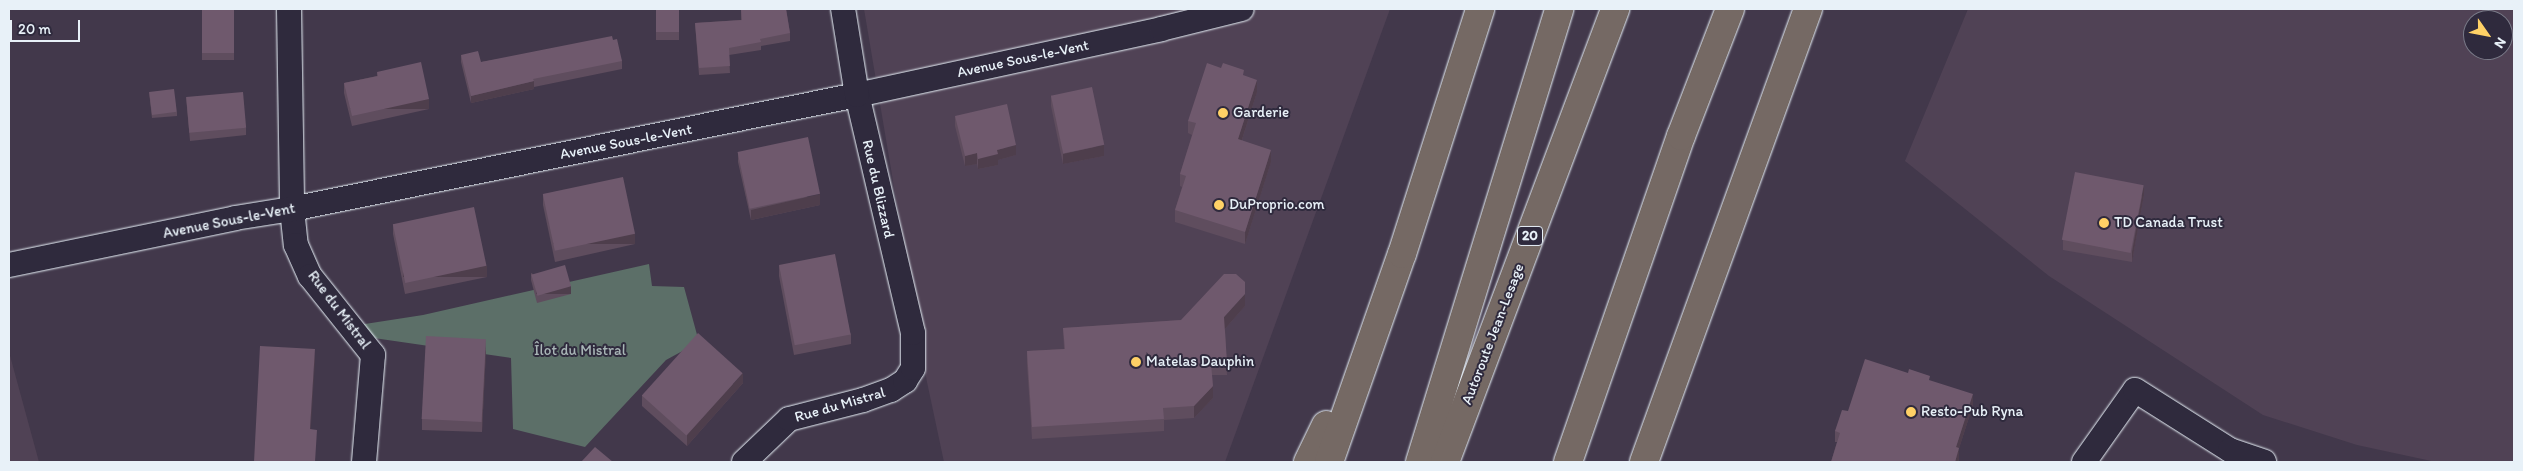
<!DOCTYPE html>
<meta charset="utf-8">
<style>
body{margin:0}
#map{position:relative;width:2523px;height:471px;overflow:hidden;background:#42384b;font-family:Itim,sans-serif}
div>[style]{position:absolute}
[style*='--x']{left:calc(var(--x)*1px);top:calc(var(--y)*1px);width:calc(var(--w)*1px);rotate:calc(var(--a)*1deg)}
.built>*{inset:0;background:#504255}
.green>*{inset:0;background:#5c6f68}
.roads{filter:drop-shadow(0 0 1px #e8f1f8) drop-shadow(0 0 1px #e8f1f8)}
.minor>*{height:24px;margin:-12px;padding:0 12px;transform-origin:12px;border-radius:12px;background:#2f2a3d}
.motorway>*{height:28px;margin:-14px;padding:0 14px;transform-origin:14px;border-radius:14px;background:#756964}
.wall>*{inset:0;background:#5f4d5e;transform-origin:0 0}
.shaded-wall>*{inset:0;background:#4e3e4c;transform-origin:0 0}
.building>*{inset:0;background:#6f596d;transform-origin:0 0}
.dots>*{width:14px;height:14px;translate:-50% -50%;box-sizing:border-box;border:2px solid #2f2a3d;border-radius:50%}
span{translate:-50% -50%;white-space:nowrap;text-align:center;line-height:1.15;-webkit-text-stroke:4px #2f2a3d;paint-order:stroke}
.shield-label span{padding:1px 4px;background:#2f2a3d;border:1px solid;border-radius:4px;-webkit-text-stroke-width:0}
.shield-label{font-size:14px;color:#e8f1f8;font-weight:700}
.street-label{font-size:15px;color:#e8f1f8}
.poi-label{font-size:15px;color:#e8f1f8}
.left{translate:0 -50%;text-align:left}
.park-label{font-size:15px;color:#a9b6b7}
.frame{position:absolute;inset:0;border:10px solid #e8f1f8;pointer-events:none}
.north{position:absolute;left:2463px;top:10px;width:50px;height:50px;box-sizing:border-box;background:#2f2a3d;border:1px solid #797a88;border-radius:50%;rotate:123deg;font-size:14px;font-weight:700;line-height:20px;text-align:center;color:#e8f1f8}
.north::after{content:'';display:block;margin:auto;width:18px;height:22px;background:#ffd166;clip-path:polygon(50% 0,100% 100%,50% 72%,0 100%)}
.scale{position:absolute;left:10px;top:20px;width:70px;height:22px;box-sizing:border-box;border:2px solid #e8f1f8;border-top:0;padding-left:6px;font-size:15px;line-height:18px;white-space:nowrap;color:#e8f1f8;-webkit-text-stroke:4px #2f2a3d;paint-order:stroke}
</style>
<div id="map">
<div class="built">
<i style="clip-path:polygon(864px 9px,1390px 9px,1225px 462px,944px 462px,927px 382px)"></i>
<i style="clip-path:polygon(evenodd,1968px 9px,2514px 9px,2514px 462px,2436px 462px,2357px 445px,2263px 415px,2049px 276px,1905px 161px,1968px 9px,2473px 20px,2503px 20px,2503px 50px,2473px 50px,2473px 20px)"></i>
<i style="clip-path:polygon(9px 352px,39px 462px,9px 462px)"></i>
</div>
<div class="green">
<i style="clip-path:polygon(649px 264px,652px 286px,684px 287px,699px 342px,666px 360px,585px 447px,513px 429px,511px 358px,360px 336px,352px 326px,423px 315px)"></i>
</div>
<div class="roads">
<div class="minor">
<i style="--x:289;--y:9;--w:200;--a:89.1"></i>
<i style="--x:292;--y:209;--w:36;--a:84"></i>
<i style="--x:296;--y:245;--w:34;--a:66"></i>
<i style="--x:310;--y:276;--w:101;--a:51.4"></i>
<i style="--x:373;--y:355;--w:107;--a:94.8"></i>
<i style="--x:9;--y:265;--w:231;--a:-11.7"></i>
<i style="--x:235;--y:218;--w:58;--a:-9"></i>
<i style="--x:292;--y:209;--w:576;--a:-11.41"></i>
<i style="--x:857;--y:95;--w:311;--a:-12.2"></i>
<i style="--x:1161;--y:29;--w:83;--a:-13.9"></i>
<i style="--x:744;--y:462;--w:62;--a:-43.7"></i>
<i style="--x:789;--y:419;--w:76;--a:-14.4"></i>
<i style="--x:863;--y:400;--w:30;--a:-20"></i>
<i style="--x:891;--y:390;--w:17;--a:-33"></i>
<i style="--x:905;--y:381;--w:15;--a:-58"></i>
<i style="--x:913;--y:368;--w:35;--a:-90"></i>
<i style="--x:913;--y:333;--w:244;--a:-103.2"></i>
<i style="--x:857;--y:95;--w:87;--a:-99.2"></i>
<i style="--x:2084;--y:462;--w:88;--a:-54.7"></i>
<i style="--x:2135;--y:390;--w:112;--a:32.3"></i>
<i style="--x:2230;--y:450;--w:36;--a:19"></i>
</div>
<div class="motorway">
<i style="--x:1308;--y:462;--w:41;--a:-64.1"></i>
<i style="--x:1329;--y:462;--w:220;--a:-70.7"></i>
<i style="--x:1402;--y:254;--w:257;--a:-72.3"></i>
<i style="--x:1420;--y:462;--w:474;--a:-72.9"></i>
<i style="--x:1445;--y:462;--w:484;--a:-69.4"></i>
<i style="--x:1568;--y:462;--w:345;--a:-70.9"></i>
<i style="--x:1681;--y:136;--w:136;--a:-68.9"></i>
<i style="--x:1644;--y:462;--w:482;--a:-70.1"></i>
</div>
</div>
<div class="wall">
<i style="left:202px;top:9px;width:32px;height:51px"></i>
<i style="left:656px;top:9px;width:23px;height:31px"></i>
<i style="clip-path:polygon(741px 9px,786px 9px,790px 33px,790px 41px,761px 46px,761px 50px,729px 55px,730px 73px,699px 75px,695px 23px,741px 20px)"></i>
<i style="clip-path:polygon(613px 40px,622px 61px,622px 69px,534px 87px,534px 89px,471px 103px,461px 62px,461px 55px,481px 62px)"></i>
<i style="clip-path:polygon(377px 72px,429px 109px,352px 126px,344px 93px,344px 83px,377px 76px)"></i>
<i style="clip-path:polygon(1244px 76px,1257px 92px,1242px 140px,1271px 162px,1245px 244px,1175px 222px,1175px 210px,1182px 187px,1180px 186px,1180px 174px,1192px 135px,1188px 133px,1188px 121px)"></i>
<i style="clip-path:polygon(149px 92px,177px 112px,177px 116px,152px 118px)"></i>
<i style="clip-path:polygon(1051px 95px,1104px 156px,1063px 164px,1051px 106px)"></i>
<i style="clip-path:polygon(186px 97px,246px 128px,246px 135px,190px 141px)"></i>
<i style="clip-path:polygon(955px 116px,1016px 155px,998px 160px,998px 165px,978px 169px,977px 164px,965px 166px,955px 126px)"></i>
<i style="clip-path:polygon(738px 152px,820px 205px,751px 220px,738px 162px)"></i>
<i style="clip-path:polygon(543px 195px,635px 244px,555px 262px,543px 205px)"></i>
<i style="clip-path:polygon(2144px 195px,2132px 262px,2063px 250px,2063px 240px)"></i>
<i style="clip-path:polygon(393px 224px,487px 277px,405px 294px,393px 234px)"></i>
<i style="clip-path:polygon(779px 265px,851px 334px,851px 344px,794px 355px,779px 276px)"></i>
<i style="clip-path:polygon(531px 273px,571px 294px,537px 303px,531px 280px)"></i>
<i style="clip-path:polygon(1245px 306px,1225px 329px,1227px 375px,1212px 375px,1213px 398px,1194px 418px,1164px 420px,1164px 431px,1032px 439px,1027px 364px,1027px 351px,1064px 349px,1063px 328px,1181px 320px)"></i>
<i style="clip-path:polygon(486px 350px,482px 432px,422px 430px,422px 419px)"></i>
<i style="clip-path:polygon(1930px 381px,1973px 405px,1959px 448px,1959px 459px,1958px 462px,1831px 462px,1837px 442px,1835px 442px,1835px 431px,1848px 411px)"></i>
<i style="clip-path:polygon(743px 383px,687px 446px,642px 406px,642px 395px)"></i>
</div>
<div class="shaded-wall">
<i style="clip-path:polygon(1257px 80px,1257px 92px,1238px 152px,1238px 139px)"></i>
<i style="clip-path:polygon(534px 81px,534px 89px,471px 103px,471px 96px)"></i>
<i style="left:429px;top:99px;width:10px;height:79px;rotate:90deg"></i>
<i style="clip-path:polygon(1016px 145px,1016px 155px,998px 160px,998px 165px,978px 169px,978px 159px,997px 150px)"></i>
<i style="clip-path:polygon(1104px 145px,1104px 156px,1063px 164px,1063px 154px)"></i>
<i style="clip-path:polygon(1271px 150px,1271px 162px,1245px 244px,1245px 232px)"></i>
<i style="clip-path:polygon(977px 153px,977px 164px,965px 166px,965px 156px)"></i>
<i style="clip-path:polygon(2144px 185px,2144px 195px,2132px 262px,2132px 252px)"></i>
<i style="clip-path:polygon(820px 194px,820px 205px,751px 220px,751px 210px)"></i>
<i style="left:635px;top:234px;width:10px;height:82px;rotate:90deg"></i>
<i style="left:487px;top:266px;width:11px;height:84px;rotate:90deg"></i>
<i style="left:571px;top:286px;width:8px;height:35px;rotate:90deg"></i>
<i style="clip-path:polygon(1245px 294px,1245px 306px,1224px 330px,1224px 317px)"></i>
<i style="clip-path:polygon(486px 339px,486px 350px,482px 432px,482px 422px)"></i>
<i style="clip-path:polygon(315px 349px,315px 361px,310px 442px,310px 429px)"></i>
<i style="clip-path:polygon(743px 373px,743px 383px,687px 446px,687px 435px)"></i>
<i style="clip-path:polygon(1213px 386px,1213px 398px,1194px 418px,1194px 406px)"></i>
<i style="clip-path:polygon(1973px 394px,1973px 405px,1956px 458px,1956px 447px)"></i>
<i style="clip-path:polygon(1959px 448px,1959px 459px,1958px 462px,1955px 462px)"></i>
</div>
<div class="building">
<i style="left:202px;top:9px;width:32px;height:44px"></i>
<i style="left:656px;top:9px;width:23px;height:23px"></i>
<i style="clip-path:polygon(741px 9px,786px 9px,790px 33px,760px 39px,761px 42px,729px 48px,730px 66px,699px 68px,695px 23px,742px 20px)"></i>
<i style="clip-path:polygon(612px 36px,613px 40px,617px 39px,622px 61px,533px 79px,534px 81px,471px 96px,461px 55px,478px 51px,481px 62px)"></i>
<i style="clip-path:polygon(421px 62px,429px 99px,352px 116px,344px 83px,378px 76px,377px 72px)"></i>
<i style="clip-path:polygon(1207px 63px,1221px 68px,1223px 63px,1244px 70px,1243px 75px,1257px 80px,1238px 139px,1271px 150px,1245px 232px,1175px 210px,1186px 176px,1180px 174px,1196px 123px,1188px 121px)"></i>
<i style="left:1092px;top:87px;width:59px;height:42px;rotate:78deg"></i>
<i style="left:174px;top:89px;width:23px;height:25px;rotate:83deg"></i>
<i style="left:243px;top:92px;width:36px;height:57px;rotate:85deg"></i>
<i style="clip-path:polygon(1007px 104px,1016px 145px,997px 150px,998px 154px,978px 159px,977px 153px,965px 156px,955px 116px)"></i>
<i style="left:808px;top:137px;width:58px;height:72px;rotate:78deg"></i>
<i style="left:2075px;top:172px;width:70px;height:69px;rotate:11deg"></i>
<i style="left:623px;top:177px;width:58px;height:82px;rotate:78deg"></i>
<i style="left:474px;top:207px;width:60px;height:83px;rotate:78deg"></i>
<i style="left:835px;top:254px;width:82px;height:57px;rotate:79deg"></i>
<i style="left:565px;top:265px;width:22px;height:35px;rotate:74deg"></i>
<i style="clip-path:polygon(1224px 274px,1236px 274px,1245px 282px,1245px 294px,1224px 317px,1227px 362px,1211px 363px,1213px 386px,1194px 406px,1163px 408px,1164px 419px,1032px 427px,1027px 351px,1065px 349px,1063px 328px,1181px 320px)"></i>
<i style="left:698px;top:333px;width:60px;height:84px;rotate:42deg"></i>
<i style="left:426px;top:336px;width:60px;height:83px;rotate:3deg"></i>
<i style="clip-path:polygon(260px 346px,315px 349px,310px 429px,317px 430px,315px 462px,254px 462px)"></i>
<i style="clip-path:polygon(1865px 359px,1908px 373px,1909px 369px,1930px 376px,1929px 380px,1973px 394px,1956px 447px,1959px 448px,1955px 462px,1831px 462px,1840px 433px,1835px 431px,1842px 410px,1848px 411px)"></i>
<i style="clip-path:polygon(595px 447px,613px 462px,581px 462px)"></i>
</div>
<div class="dots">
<i style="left:1223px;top:113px;background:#ffd166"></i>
<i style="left:1219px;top:205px;background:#ffd166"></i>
<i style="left:2104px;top:223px;background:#ffd166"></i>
<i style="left:1136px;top:362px;background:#ffd166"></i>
<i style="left:1911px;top:412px;background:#ffd166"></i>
</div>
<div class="shield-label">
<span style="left:1530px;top:236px">20</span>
</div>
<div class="street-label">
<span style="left:1023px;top:59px;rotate:-12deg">Avenue Sous-le-Vent</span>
<span style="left:626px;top:142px;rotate:-11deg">Avenue Sous-le-Vent</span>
<span style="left:878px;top:189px;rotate:77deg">Rue du Blizzard</span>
<span style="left:229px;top:221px;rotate:-11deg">Avenue Sous-le-Vent</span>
<span style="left:339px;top:310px;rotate:53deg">Rue du Mistral</span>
<span style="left:1493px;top:334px;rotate:-69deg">Autoroute Jean-Lesage</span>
<span style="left:840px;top:405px;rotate:-16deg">Rue du Mistral</span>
</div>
<div class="poi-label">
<span class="left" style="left:1233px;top:113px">Garderie</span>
<span class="left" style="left:1229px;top:205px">DuProprio.com</span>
<span class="left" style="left:2114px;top:223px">TD Canada Trust</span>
<span class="left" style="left:1146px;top:362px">Matelas Dauphin</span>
<span class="left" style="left:1921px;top:412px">Resto-Pub Ryna</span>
</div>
<div class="park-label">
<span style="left:580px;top:351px">Îlot du Mistral</span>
</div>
<div class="frame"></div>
<div class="north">N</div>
<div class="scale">20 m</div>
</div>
